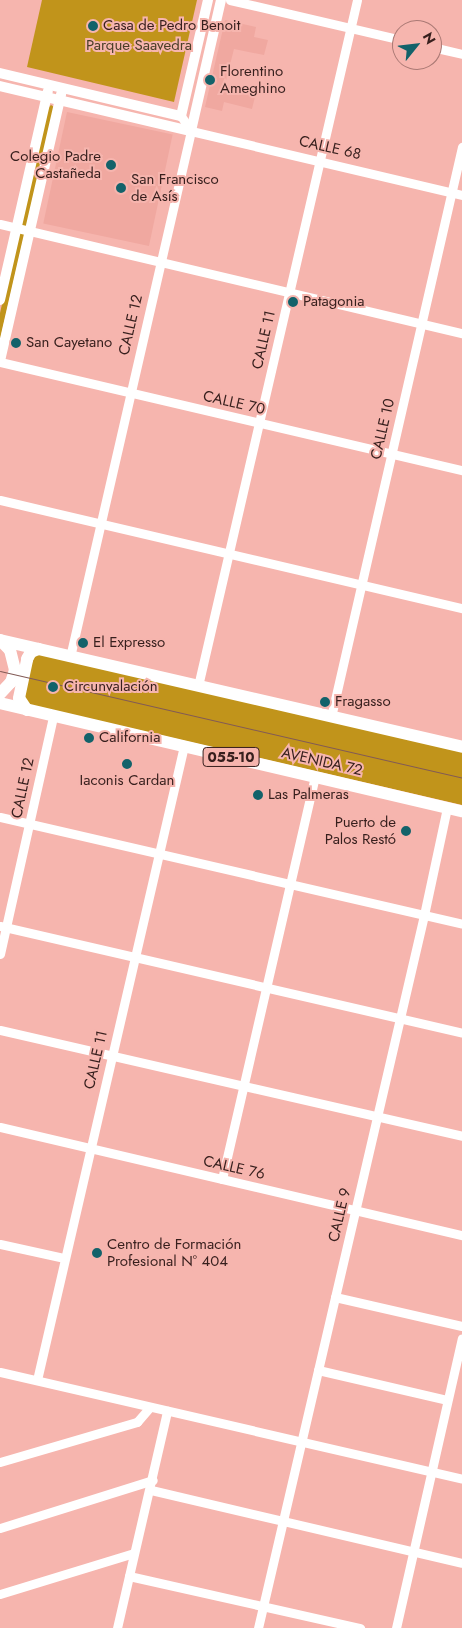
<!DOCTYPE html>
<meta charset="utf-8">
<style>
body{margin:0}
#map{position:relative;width:462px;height:1628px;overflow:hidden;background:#f6b5ae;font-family:Jost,sans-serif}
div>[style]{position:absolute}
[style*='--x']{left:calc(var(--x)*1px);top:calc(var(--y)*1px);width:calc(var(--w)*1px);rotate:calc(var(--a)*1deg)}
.built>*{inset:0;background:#f0a8a0;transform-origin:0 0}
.green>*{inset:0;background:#c1941b}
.minor>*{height:9px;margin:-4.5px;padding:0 4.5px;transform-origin:4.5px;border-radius:4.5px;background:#fff}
.major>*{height:10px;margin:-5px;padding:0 5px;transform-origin:5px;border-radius:5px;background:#fff}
.highway>*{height:12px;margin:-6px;padding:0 6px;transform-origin:6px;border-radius:6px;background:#fff}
.tram>*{height:1px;margin:-0.5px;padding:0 0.5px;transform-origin:0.5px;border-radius:0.5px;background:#825a56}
.dots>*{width:14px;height:14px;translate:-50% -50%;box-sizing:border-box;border:2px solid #f6b5ae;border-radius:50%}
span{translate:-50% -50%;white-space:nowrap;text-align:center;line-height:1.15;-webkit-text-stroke:4px #f6b5ae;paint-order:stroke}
.shield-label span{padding:1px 4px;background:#f6b5ae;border:1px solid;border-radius:4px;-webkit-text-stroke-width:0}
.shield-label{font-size:14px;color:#371f1d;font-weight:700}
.poi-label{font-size:15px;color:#371f1d}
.left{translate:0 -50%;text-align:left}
.right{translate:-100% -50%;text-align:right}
.park-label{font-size:15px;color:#493e27}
.street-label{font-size:15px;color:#371f1d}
.north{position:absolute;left:392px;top:20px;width:50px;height:50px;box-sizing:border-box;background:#f6b5ae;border:1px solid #aa7974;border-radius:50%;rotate:61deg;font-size:14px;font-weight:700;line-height:20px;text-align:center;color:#371f1d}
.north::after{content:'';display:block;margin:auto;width:18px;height:22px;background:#13626a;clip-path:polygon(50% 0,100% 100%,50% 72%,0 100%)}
</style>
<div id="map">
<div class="built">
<i style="clip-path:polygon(225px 20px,256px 27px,254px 37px,268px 40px,264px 55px,234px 49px,225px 85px,256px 93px,252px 109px,224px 102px,222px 111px,205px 107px)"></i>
<i style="left:67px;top:112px;width:108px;height:114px;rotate:12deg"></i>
</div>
<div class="green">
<i style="clip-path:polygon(42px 0,197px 0,174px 102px,27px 67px)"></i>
<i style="clip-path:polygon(51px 105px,54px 107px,0 340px,0 313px,47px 109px)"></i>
<i style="clip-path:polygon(35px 653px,462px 750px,462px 805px,26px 704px,22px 698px)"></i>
</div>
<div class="minor">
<i style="--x:230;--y:0;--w:177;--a:13.1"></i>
<i style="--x:432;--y:47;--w:31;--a:13"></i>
<i style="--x:181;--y:116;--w:18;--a:56"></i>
<i style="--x:191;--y:131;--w:278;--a:13.3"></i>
<i style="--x:0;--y:224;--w:475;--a:13.3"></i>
<i style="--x:0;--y:362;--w:474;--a:13.2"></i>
<i style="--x:0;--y:500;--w:474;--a:13.2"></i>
<i style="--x:70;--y:657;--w:540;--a:-77.05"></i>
<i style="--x:198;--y:686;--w:704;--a:-76.95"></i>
<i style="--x:331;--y:717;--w:585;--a:-77.06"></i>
<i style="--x:0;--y:817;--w:474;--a:13"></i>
<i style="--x:0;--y:926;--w:474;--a:13"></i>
<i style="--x:0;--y:954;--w:244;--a:-77.4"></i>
<i style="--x:0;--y:1030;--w:474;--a:12.9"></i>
<i style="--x:0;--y:1127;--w:474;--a:13.2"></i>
<i style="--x:222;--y:1179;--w:413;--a:-77"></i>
<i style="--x:0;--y:1244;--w:66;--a:12.3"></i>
<i style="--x:335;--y:1297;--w:130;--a:12.9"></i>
<i style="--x:318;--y:1370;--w:132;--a:13.1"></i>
<i style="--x:0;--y:1372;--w:474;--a:13"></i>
<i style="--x:37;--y:1380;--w:651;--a:-76.95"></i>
<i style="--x:0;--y:1462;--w:143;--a:-16.3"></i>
<i style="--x:137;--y:1422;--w:20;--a:-49"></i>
<i style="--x:151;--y:1490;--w:319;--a:13.2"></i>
<i style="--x:0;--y:1528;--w:160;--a:-17.4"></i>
<i style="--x:129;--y:1576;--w:237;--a:12.7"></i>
<i style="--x:0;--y:1594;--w:140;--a:-17"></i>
<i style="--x:117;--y:1628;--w:223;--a:-77"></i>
<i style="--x:258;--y:1628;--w:732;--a:-76.89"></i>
<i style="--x:424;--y:915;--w:109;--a:-77.9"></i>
<i style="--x:396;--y:1628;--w:297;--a:-77.2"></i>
</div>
<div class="major">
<i style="--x:0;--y:73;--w:186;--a:13.4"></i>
<i style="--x:181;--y:116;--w:119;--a:-76.9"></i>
<i style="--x:0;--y:86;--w:196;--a:13.3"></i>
<i style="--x:191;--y:131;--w:134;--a:-77.1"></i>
<i style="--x:0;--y:300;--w:214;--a:-77.1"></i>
<i style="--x:0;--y:361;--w:274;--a:-77.1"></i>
</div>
<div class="highway">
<i style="--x:0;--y:640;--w:474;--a:13"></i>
<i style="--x:0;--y:640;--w:14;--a:45"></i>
<i style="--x:10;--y:650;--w:21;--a:76"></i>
<i style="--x:15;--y:670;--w:13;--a:108"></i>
<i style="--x:11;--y:682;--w:16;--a:133"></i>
<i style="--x:0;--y:703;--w:474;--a:13.2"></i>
<i style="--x:27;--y:710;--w:14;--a:-124"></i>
<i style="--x:19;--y:698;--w:40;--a:-78"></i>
<i style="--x:27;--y:659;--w:8;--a:-60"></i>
<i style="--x:31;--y:652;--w:8;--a:-23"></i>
</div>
<div class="tram">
<i style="--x:0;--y:671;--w:474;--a:13"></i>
</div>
<div class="dots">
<i style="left:93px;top:26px;background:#13626a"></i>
<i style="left:210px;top:80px;background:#13626a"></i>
<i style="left:111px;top:165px;background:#13626a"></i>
<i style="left:121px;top:188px;background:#13626a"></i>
<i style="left:293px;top:302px;background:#13626a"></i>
<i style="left:16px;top:343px;background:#13626a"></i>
<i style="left:83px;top:643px;background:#13626a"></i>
<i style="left:53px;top:687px;background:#13626a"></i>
<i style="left:325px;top:702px;background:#13626a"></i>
<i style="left:89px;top:738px;background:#13626a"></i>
<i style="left:127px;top:764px;background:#13626a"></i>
<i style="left:258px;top:795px;background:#13626a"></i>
<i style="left:406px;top:831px;background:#13626a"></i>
<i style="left:97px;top:1253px;background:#13626a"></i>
</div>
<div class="shield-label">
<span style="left:231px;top:757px">055-10</span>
</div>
<div class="poi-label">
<span class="left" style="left:103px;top:26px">Casa de Pedro Benoit</span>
<span class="left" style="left:220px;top:80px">Florentino<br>Ameghino</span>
<span class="right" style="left:101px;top:165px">Colegio Padre<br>Castañeda</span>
<span class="left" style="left:131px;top:188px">San Francisco<br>de Asís</span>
<span class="left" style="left:303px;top:302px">Patagonia</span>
<span class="left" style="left:26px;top:343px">San Cayetano</span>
<span class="left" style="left:93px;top:643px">El Expresso</span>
<span class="left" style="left:64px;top:687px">Circunvalación</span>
<span class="left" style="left:335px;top:702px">Fragasso</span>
<span class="left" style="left:99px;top:738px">California</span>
<span style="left:127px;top:781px">Iaconis Cardan</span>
<span class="left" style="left:268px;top:795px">Las Palmeras</span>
<span class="right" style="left:396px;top:831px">Puerto de<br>Palos Restó</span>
<span class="left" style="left:107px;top:1253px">Centro de Formación<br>Profesional N° 404</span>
</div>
<div class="park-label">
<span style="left:139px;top:46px">Parque Saavedra</span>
</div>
<div class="street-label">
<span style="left:330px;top:148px;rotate:13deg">CALLE 68</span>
<span style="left:131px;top:325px;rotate:-77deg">CALLE 12</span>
<span style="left:264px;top:340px;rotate:-77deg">CALLE 11</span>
<span style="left:234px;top:403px;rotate:13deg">CALLE 70</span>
<span style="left:383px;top:429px;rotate:-77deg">CALLE 10</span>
<span style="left:322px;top:762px;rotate:13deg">AVENIDA 72</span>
<span style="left:23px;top:788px;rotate:-78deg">CALLE 12</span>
<span style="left:96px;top:1060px;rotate:-77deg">CALLE 11</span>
<span style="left:234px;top:1168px;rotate:13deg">CALLE 76</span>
<span style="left:340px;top:1215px;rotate:-77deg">CALLE 9</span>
</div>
<div class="north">N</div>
</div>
